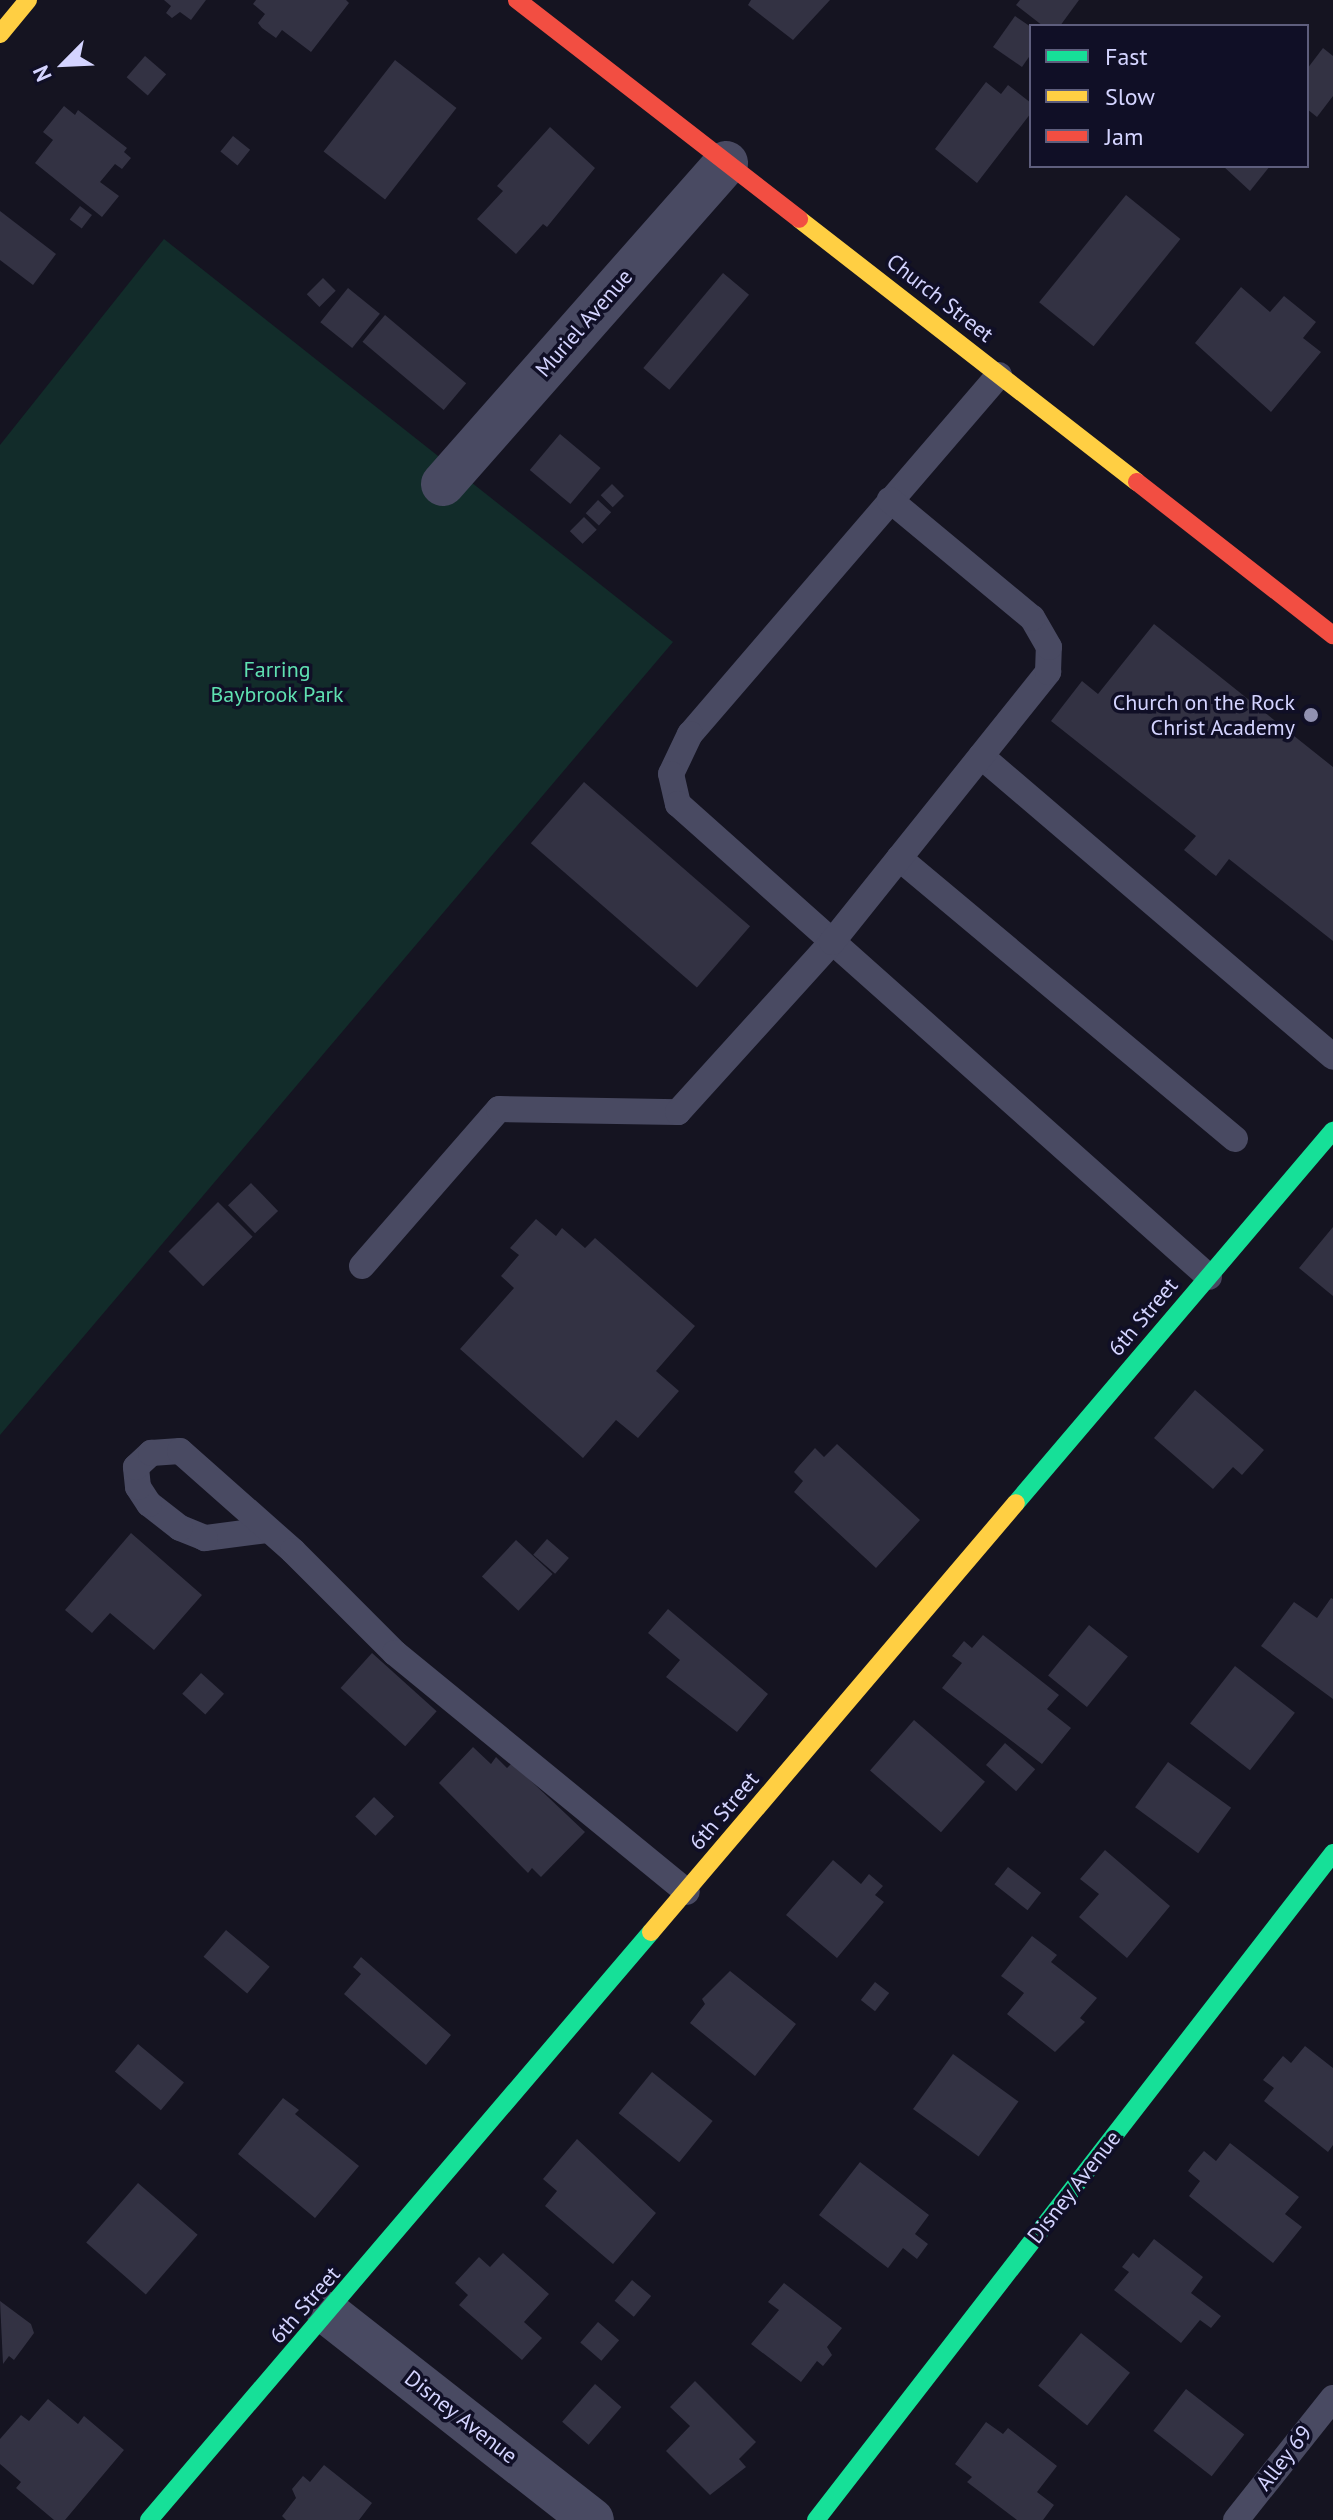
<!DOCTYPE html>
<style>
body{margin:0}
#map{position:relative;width:1333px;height:2520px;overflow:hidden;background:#151421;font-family:"PT Sans",sans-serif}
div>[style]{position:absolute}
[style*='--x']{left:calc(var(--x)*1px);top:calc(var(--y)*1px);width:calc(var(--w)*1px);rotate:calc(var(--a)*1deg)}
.green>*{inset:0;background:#122c2a}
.building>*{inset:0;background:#333243;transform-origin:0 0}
.lane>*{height:26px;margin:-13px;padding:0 13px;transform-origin:13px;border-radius:13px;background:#494a62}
.street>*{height:44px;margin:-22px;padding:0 22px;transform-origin:22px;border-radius:22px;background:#494a62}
.fast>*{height:18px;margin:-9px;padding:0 9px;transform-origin:9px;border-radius:9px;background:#16e098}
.slow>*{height:18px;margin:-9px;padding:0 9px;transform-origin:9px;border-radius:9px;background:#ffcf43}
.jam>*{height:18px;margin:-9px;padding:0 9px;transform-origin:9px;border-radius:9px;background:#f24e42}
.dots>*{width:22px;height:22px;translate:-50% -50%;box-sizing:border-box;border:4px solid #100f26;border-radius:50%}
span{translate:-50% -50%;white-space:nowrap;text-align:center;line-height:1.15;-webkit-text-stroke:7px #100f26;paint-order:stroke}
.street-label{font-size:22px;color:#d4d4ff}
.park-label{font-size:22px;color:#5fe0b1}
.poi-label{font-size:22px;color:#d4d4ff}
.right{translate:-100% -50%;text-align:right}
.legend{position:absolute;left:1029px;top:24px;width:280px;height:144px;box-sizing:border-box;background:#100f26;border:2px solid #5e5e7d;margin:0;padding:10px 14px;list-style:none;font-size:24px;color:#d4d4ff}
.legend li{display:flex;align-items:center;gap:16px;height:40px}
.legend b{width:40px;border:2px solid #5e5e7d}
.north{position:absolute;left:24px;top:24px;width:80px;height:80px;-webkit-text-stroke:6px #100f26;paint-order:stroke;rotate:246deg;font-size:22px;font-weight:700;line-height:32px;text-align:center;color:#d4d4ff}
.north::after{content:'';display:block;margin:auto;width:28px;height:36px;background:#d4d4ff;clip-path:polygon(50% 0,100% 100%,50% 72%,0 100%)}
</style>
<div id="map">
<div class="green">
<i style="clip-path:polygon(164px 239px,673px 642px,0 1435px,0 445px)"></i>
</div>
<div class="building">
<i style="clip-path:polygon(164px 0,206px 0,191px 20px,180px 12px,172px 18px,166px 13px,171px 6px)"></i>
<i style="clip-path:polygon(256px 0,346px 0,349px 3px,311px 52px,282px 30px,276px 38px,262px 28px,258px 23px,265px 14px,253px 4px)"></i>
<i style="clip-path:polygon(751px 0,830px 0,793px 40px,748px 5px)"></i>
<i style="clip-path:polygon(1020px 0,1079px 0,1060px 26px,1043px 26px,1016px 5px)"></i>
<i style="clip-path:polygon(1015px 16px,1031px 27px,1031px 54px,1022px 67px,993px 47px)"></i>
<i style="clip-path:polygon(1323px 48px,1333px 56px,1333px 96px,1317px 117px,1307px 109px,1307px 69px)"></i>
<i style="left:145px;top:56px;width:28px;height:28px;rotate:41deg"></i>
<i style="left:395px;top:60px;width:78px;height:116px;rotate:38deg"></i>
<i style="clip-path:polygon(986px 82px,1001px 94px,1008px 85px,1031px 103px,1031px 113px,977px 183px,935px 149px)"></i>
<i style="clip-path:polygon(64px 106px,75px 115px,78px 110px,127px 148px,124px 152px,131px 158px,122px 169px,115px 164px,100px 182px,119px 196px,102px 217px,35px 163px,53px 140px,43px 132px)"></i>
<i style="clip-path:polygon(550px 127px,595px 168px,547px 227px,543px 224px,516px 254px,477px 219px,503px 191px,497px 186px)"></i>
<i style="left:233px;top:136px;width:22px;height:20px;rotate:39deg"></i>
<i style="clip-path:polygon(1223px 166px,1270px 166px,1250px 191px)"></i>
<i style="left:1126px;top:195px;width:70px;height:138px;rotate:39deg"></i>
<i style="left:80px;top:206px;width:15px;height:17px;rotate:37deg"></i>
<i style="clip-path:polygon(0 211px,56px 254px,33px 285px,0 260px)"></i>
<i style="left:723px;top:273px;width:34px;height:124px;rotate:40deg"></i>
<i style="left:323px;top:278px;width:18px;height:23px;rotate:45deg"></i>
<i style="clip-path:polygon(1241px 287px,1270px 312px,1284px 296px,1316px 322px,1303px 338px,1321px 352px,1271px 412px,1195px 343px)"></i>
<i style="left:348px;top:288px;width:41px;height:44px;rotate:39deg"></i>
<i style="left:385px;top:315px;width:106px;height:35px;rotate:40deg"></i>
<i style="left:560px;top:434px;width:53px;height:47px;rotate:40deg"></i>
<i style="left:612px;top:484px;width:17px;height:16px;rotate:45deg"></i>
<i style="left:598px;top:500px;width:18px;height:18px;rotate:43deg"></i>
<i style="left:584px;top:517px;width:18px;height:20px;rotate:45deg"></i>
<i style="clip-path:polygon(1154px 624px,1333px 767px,1333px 941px,1229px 859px,1216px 876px,1212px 873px,1184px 850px,1196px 836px,1051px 721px,1082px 681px,1098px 694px)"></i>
<i style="left:584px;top:782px;width:220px;height:81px;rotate:41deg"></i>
<i style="left:251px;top:1183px;width:39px;height:32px;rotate:46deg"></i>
<i style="left:218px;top:1202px;width:49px;height:70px;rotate:45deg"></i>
<i style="clip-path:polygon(536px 1219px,556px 1236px,562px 1228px,585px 1248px,595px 1238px,695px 1326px,656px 1371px,679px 1391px,638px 1438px,616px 1420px,583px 1458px,460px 1349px,514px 1288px,501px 1276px,519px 1255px,510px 1248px)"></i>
<i style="clip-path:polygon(1333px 1227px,1333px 1296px,1299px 1268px)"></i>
<i style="clip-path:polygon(1195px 1390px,1264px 1450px,1242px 1475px,1233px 1467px,1213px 1489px,1154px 1438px)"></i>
<i style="clip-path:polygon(837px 1444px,920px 1520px,876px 1568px,794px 1492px,803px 1481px,794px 1472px,798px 1467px,815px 1448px,824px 1457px)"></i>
<i style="clip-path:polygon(131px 1533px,202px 1595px,154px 1650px,110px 1613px,92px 1633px,65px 1610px)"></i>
<i style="left:547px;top:1539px;width:29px;height:21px;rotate:41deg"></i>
<i style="left:516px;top:1540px;width:50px;height:50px;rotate:43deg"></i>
<i style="clip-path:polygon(1331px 1598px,1333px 1599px,1333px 1699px,1261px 1646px,1294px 1602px,1317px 1618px)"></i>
<i style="clip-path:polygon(668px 1609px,768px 1694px,737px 1732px,666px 1677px,680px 1660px,648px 1633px)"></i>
<i style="left:1089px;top:1625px;width:50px;height:65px;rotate:39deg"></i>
<i style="clip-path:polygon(983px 1635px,1059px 1695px,1047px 1709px,1071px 1728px,1042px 1764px,942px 1688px,962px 1663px,952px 1656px,964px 1641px,972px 1648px)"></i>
<i style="left:372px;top:1653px;width:87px;height:47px;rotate:42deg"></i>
<i style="left:1235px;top:1666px;width:76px;height:73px;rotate:38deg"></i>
<i style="left:201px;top:1673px;width:31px;height:28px;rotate:42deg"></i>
<i style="left:914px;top:1720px;width:94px;height:67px;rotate:41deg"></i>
<i style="left:1005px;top:1743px;width:40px;height:29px;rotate:41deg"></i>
<i style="clip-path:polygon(473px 1747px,491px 1764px,496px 1757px,507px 1768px,512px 1763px,585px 1832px,541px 1877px,532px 1868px,528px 1873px,439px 1783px)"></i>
<i style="left:1168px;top:1762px;width:78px;height:56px;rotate:36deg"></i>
<i style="left:374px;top:1797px;width:28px;height:27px;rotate:44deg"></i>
<i style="clip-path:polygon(1105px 1850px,1170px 1906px,1127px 1958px,1079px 1917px,1099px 1894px,1080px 1879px)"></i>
<i style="clip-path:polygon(833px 1860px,861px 1884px,869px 1874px,883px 1886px,875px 1895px,884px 1902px,837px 1958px,786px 1915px)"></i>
<i style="left:1008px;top:1867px;width:42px;height:22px;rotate:38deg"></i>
<i style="left:226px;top:1930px;width:57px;height:35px;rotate:40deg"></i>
<i style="clip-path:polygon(1032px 1936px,1057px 1955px,1051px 1962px,1097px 1998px,1080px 2018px,1085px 2022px,1055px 2052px,1007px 2014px,1024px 1993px,1001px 1976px)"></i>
<i style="clip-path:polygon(361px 1957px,451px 2035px,426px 2065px,344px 1994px,361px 1974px,353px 1967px)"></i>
<i style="clip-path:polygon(730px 1971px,796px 2024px,755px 2076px,690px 2023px,705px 2004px,702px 1999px)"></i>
<i style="left:875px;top:1982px;width:18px;height:23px;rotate:38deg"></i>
<i style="left:138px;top:2044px;width:60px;height:36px;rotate:40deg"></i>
<i style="clip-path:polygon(1305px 2046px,1333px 2068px,1333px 2145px,1328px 2152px,1264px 2101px,1274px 2088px,1263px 2080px,1283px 2056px,1291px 2063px)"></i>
<i style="left:953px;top:2054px;width:81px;height:68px;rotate:36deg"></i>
<i style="left:652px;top:2072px;width:78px;height:53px;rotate:39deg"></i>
<i style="clip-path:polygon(283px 2098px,299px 2110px,295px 2114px,359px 2166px,315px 2218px,238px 2154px)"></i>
<i style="clip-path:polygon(577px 2139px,656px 2213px,613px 2264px,545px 2206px,557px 2191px,543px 2179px)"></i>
<i style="clip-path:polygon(1230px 2143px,1299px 2197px,1285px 2214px,1302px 2227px,1273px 2263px,1189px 2196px,1200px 2181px,1188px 2171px,1193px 2164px,1204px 2151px,1216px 2161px)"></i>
<i style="clip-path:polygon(860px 2162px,929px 2215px,915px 2234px,928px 2244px,917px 2259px,903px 2248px,888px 2268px,819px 2215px)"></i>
<i style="left:138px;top:2183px;width:79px;height:79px;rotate:41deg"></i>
<i style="clip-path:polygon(1154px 2239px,1203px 2277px,1191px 2293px,1221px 2316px,1211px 2328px,1200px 2320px,1181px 2343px,1114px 2290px,1129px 2272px,1122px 2267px,1133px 2253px,1139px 2258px)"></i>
<i style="clip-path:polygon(503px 2253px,549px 2294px,524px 2322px,542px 2338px,522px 2360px,459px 2305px,468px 2295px,455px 2283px,479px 2257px,490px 2267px)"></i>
<i style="left:632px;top:2280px;width:25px;height:27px;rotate:40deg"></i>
<i style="clip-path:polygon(784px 2283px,842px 2328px,827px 2347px,832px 2355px,823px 2366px,817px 2361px,801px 2382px,751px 2344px,779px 2310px,768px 2302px)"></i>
<i style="clip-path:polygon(0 2301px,31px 2324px,34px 2333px,14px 2360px,9px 2356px,3px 2364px)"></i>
<i style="left:598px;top:2322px;width:28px;height:27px;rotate:41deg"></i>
<i style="left:1081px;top:2333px;width:63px;height:68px;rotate:39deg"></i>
<i style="clip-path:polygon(695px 2381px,756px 2442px,739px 2459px,746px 2467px,710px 2495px,666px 2451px,690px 2426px,670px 2407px)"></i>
<i style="left:595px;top:2384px;width:35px;height:50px;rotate:41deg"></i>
<i style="left:1186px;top:2389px;width:74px;height:53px;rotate:38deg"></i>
<i style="clip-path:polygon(48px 2399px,78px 2424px,84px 2416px,124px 2450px,65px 2520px,54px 2520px,16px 2488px,21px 2482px,0 2464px,0 2439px,21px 2415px,29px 2421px)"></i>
<i style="clip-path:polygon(986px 2422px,1003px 2434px,1008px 2428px,1057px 2466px,1037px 2492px,1054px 2505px,1043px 2520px,1017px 2520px,967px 2482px,972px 2477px,955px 2464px)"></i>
<i style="clip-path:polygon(324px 2465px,372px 2503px,359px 2520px,286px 2520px,282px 2516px,296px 2498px,292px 2489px,303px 2476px,310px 2482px)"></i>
</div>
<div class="lane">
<i style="--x:999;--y:375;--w:474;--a:130.7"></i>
<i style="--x:690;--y:734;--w:44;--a:115.4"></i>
<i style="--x:671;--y:774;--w:31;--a:77"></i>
<i style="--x:678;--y:804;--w:711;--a:41.69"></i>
<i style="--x:981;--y:756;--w:463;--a:40.5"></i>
<i style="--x:899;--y:858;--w:438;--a:39.9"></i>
<i style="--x:362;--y:1266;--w:208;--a:-48.9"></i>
<i style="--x:499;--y:1109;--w:179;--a:1"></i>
<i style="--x:678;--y:1112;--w:229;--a:-47.8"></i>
<i style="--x:832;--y:942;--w:346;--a:-51.3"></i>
<i style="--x:1048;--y:672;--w:25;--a:-88"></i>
<i style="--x:1049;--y:647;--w:34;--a:-120"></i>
<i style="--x:1032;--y:618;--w:185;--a:-140.3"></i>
<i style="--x:267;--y:1530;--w:63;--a:172.6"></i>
<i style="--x:205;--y:1538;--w:27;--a:-158"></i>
<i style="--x:180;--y:1528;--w:39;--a:-142"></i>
<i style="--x:149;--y:1504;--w:20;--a:-123"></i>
<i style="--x:138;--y:1487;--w:20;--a:-96"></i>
<i style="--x:136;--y:1467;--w:21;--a:-43"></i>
<i style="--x:151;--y:1453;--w:29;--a:-4"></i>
<i style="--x:180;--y:1451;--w:151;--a:41.5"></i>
<i style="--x:293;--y:1551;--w:144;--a:45"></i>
<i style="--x:395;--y:1653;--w:377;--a:39.3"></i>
<i style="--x:1236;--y:2520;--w:156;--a:-51.5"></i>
</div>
<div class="street">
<i style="--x:443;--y:484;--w:428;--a:-48.6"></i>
<i style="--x:329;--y:2314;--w:334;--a:38.1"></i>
</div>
<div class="fast">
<i style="--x:1016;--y:1503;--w:489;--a:-49.6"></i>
<i style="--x:149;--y:2520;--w:773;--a:-49.51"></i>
<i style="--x:816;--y:2520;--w:844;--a:-52.22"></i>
</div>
<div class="slow">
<i style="--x:0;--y:34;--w:44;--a:-50.5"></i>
<i style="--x:799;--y:219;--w:428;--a:37.9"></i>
<i style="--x:651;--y:1932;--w:563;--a:-49.61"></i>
</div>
<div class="jam">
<i style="--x:517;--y:0;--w:357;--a:37.8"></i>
<i style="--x:1137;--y:482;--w:249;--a:38"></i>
</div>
<div class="dots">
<i style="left:1311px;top:715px;background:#9191b1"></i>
</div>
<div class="street-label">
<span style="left:940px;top:298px;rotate:38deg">Church Street</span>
<span style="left:584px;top:323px;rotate:-49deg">Muriel Avenue</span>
<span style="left:1143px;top:1317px;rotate:-50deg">6th Street</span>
<span style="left:724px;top:1811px;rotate:-50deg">6th Street</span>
<span style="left:1074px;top:2187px;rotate:-52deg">Disney Avenue</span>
<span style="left:305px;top:2305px;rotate:-49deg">6th Street</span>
<span style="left:461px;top:2417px;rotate:38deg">Disney Avenue</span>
<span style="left:1284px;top:2458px;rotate:-52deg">Alley 69</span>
</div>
<div class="park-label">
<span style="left:277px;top:682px">Farring<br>Baybrook Park</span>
</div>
<div class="poi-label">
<span class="right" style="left:1295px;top:715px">Church on the Rock<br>Christ Academy</span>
</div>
<ul class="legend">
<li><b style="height:10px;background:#16e098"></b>Fast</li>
<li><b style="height:10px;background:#ffcf43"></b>Slow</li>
<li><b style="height:10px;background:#f24e42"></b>Jam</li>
</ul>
<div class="north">N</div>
</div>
